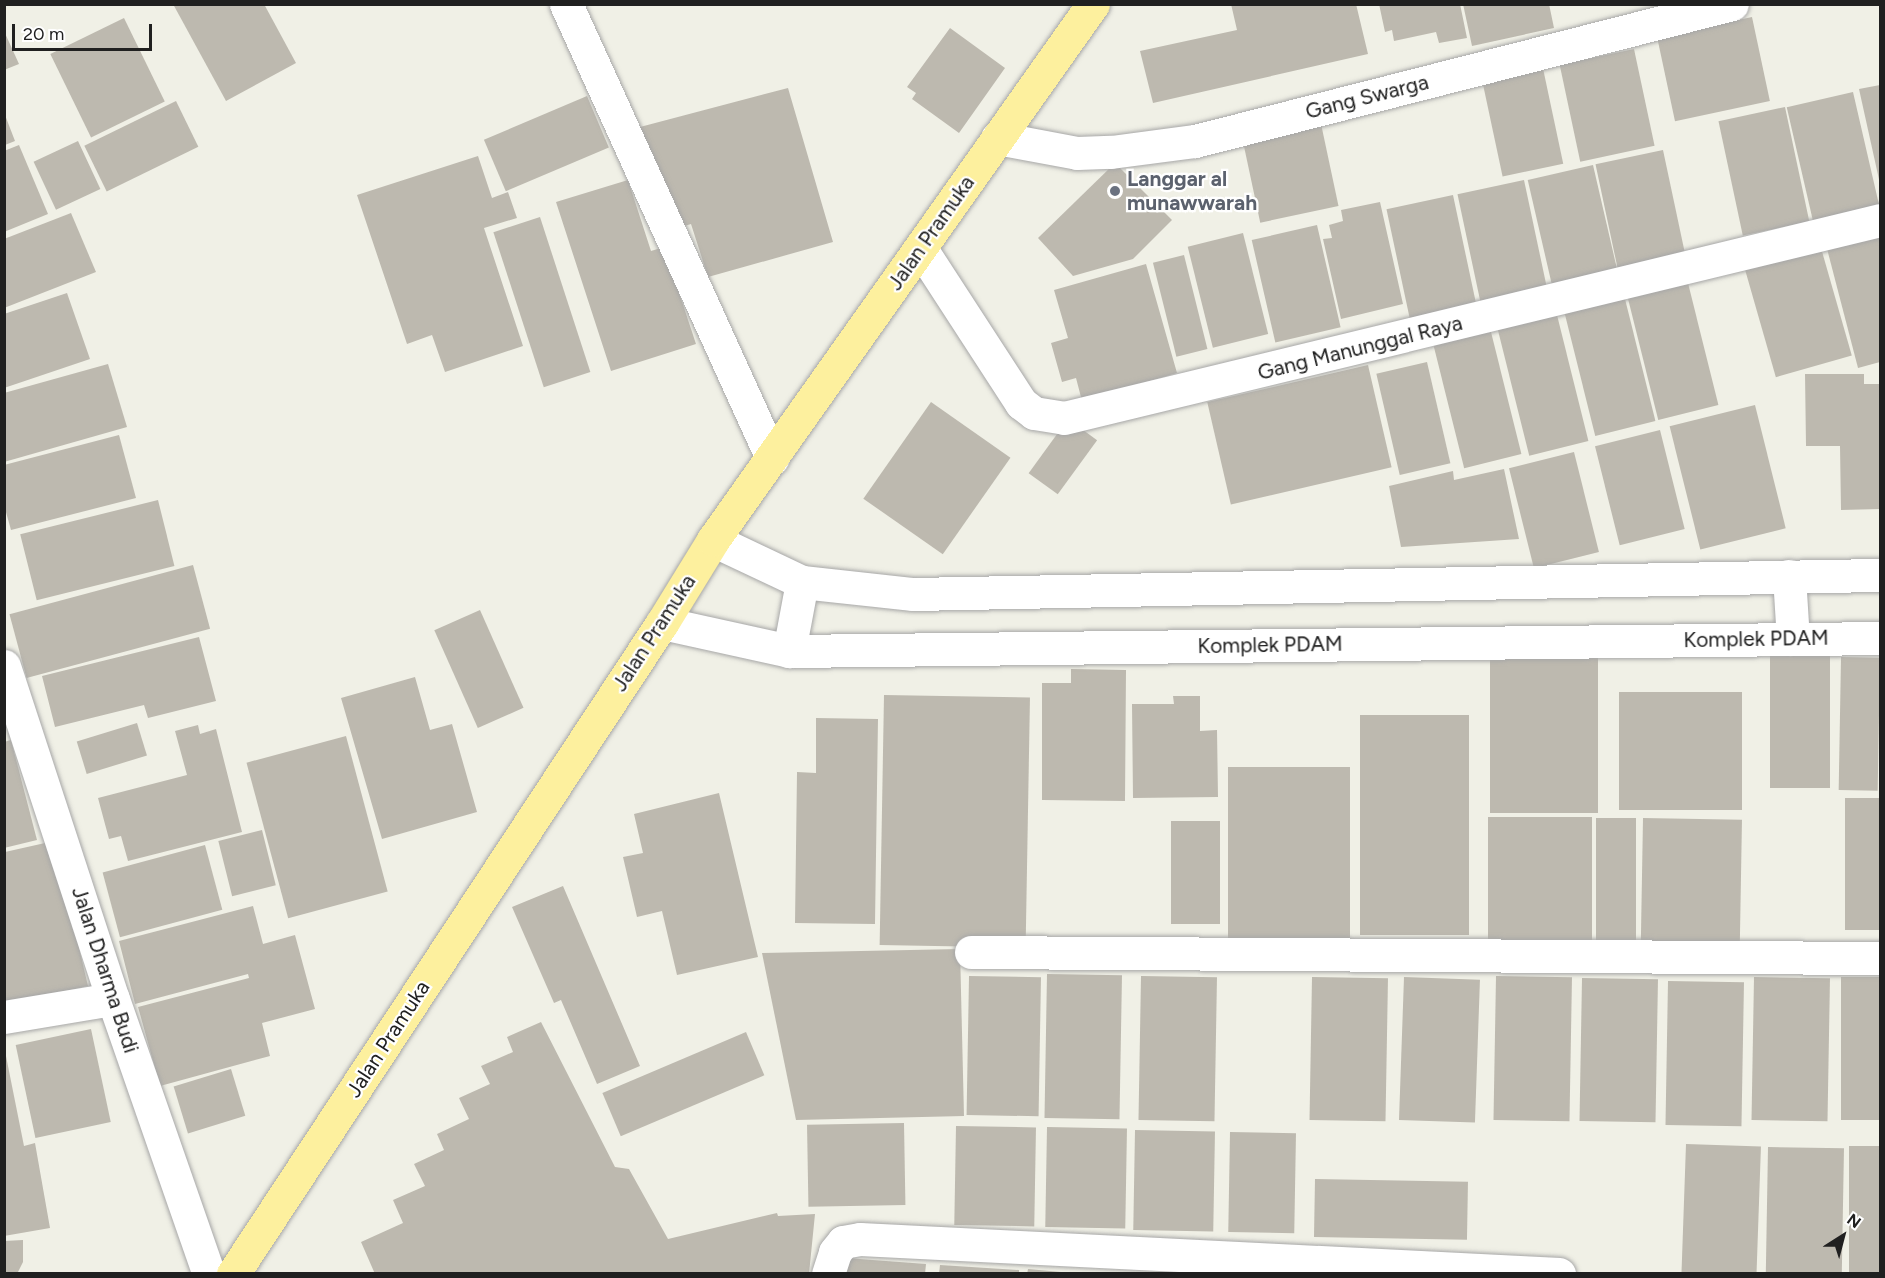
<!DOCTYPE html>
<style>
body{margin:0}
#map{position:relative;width:1885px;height:1278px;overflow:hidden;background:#f0f0e6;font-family:Figtree,sans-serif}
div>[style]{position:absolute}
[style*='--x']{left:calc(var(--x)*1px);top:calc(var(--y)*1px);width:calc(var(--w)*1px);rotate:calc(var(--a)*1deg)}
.building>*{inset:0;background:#bdb9af;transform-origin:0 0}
.roads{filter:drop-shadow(0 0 2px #a7a7a7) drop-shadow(0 0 2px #a7a7a7)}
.minor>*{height:33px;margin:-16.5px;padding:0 16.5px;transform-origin:16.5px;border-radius:16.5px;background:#fff}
.major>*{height:33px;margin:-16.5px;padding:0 16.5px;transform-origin:16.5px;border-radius:16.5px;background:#fdf09e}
.dots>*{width:16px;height:16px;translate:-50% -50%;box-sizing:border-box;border:3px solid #fff;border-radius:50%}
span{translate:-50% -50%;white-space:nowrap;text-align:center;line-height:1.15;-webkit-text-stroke:4.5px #fff;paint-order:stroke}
.street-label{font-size:21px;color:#202020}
.worship-label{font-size:21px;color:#5b616d;font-weight:700}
.left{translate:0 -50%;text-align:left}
.frame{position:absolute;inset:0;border:6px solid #202020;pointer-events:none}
.north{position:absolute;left:1813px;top:1206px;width:60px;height:60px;-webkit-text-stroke:4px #fff;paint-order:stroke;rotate:36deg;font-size:16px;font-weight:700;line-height:24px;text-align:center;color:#202020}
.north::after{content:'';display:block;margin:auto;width:21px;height:27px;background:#202020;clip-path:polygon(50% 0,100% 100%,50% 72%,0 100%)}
.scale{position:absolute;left:12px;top:24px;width:140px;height:27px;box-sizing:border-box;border:3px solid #202020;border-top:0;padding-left:8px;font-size:18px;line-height:21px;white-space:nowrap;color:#202020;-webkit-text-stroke:4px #fff;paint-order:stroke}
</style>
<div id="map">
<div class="building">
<i style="clip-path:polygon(173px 4px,264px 4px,296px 63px,226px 101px)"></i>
<i style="clip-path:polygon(1231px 4px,1356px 4px,1368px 54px,1153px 103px,1140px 51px,1237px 30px)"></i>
<i style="clip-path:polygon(1379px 4px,1460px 4px,1467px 38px,1439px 43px,1436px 32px,1394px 41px,1392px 30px,1385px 32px)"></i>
<i style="clip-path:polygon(1463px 4px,1549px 4px,1554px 28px,1472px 46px)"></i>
<i style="left:1752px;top:17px;width:86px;height:97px;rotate:78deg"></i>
<i style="left:124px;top:18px;width:93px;height:82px;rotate:64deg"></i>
<i style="clip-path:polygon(950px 28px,1005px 68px,959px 133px,912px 99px,916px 93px,907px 87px)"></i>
<i style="clip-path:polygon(4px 31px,19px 64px,4px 70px)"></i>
<i style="left:1634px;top:49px;width:99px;height:76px;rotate:78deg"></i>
<i style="left:1541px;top:59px;width:107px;height:62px;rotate:78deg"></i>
<i style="clip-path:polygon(1880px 85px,1880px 184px,1859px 89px)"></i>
<i style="clip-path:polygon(788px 88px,833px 242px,708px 277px,691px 224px,675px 229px,640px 127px)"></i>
<i style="left:1853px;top:92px;width:119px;height:68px;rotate:77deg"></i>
<i style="left:587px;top:96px;width:56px;height:112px;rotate:67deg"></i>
<i style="left:176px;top:101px;width:51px;height:102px;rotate:64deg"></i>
<i style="left:1785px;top:107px;width:117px;height:68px;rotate:78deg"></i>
<i style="clip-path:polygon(5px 115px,15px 141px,5px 145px)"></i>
<i style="left:1320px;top:119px;width:89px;height:80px;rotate:78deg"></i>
<i style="left:78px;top:141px;width:53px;height:49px;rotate:65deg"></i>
<i style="clip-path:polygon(19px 145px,48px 214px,4px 232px,4px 151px)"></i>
<i style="left:1663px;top:150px;width:119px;height:69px;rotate:78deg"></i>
<i style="clip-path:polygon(478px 156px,492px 198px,508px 192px,517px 218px,484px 228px,523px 346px,445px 372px,432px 335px,407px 344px,357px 195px)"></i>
<i style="clip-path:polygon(1115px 163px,1172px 220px,1133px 259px,1073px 276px,1038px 238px)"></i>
<i style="left:1593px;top:165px;width:118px;height:67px;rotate:77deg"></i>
<i style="clip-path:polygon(628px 180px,651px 251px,664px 247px,696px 344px,611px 371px,556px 202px)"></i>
<i style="left:1524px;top:180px;width:118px;height:68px;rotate:78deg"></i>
<i style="left:1453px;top:195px;width:118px;height:68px;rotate:78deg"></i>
<i style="clip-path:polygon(1380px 202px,1403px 304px,1341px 319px,1323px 239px,1332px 238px,1329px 225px,1343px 221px,1341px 210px)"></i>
<i style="clip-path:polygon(71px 213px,96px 272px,4px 308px,4px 239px)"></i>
<i style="left:540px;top:217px;width:163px;height:49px;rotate:72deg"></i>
<i style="left:1317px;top:225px;width:105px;height:67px;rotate:77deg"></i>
<i style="clip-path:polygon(1880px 226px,1880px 362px,1858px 368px,1825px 241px)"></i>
<i style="left:1243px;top:233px;width:104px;height:57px;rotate:76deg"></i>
<i style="left:1819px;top:241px;width:119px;height:79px;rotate:74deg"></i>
<i style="left:1184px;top:255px;width:97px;height:32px;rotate:76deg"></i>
<i style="clip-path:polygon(1146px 264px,1177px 373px,1082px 401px,1076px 378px,1062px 382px,1051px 343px,1068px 338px,1054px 290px)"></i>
<i style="left:1686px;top:275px;width:134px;height:62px;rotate:76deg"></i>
<i style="left:1623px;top:291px;width:134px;height:62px;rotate:76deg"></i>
<i style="clip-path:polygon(67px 293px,90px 359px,4px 388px,4px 314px)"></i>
<i style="left:1556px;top:311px;width:134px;height:61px;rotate:76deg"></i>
<i style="left:1489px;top:324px;width:134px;height:59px;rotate:76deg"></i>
<i style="left:1427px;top:362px;width:104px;height:52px;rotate:77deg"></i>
<i style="clip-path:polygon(108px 364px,127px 427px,4px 462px,4px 393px)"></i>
<i style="left:1368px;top:365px;width:105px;height:165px;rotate:77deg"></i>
<i style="clip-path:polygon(1805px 374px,1864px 374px,1864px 384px,1880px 384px,1880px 509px,1841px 510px,1840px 446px,1806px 446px)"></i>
<i style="left:931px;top:402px;width:97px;height:118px;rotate:35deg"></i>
<i style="left:1755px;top:405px;width:127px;height:88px;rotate:76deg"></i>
<i style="left:1068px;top:419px;width:36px;height:67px;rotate:36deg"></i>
<i style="left:1660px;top:430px;width:102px;height:67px;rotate:76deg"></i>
<i style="clip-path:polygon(119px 435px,136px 498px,11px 530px,4px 505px,4px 465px)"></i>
<i style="left:1574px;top:452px;width:103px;height:67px;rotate:76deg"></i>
<i style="clip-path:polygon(1504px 469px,1519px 539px,1401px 547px,1389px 486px,1453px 471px,1454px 480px)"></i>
<i style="left:158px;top:500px;width:68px;height:142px;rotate:76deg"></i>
<i style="left:193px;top:565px;width:66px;height:190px;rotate:75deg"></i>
<i style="left:480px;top:610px;width:107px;height:50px;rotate:66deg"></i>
<i style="clip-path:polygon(199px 637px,216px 701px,148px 718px,144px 705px,55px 727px,42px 676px)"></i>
<i style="left:1830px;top:656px;width:132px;height:60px;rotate:90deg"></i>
<i style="left:1841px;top:657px;width:39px;height:133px;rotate:1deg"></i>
<i style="left:1490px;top:658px;width:108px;height:155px"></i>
<i style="clip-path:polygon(1071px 669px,1126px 670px,1125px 801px,1042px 800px,1042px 683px,1071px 683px)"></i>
<i style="clip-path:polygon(415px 677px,430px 730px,452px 724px,477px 812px,382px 839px,341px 698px)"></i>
<i style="left:1619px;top:692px;width:123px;height:118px"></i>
<i style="left:884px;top:695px;width:146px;height:250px;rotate:1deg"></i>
<i style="clip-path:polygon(1173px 696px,1200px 696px,1200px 731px,1217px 730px,1218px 797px,1133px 798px,1132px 704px,1174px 704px)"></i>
<i style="left:1360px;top:715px;width:109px;height:220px"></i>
<i style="clip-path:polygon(816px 718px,878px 719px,875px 924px,795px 923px,797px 772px,816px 773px)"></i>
<i style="left:137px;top:723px;width:34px;height:63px;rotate:73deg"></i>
<i style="clip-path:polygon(198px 725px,200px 734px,216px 729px,242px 832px,128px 861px,121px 836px,109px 839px,98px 798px,187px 775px,175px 731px)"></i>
<i style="left:346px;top:736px;width:161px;height:103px;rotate:75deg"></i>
<i style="clip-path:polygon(11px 740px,37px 840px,4px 848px,4px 742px)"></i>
<i style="left:1228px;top:767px;width:122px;height:175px"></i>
<i style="clip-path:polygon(719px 793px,758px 957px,677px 975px,662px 911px,637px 917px,623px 857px,643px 853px,634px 814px)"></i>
<i style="left:1845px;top:798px;width:35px;height:132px"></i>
<i style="left:1488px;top:817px;width:104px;height:132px"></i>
<i style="left:1596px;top:818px;width:40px;height:131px"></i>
<i style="left:1643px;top:818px;width:99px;height:135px;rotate:1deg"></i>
<i style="left:1171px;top:821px;width:49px;height:103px"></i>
<i style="left:262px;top:830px;width:57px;height:45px;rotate:76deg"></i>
<i style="clip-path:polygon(54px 841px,88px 986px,5px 1005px,5px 852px)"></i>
<i style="left:205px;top:845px;width:67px;height:106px;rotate:75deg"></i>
<i style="clip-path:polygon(563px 886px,640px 1066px,597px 1084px,561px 1000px,554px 1003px,512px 907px)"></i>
<i style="clip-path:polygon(253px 906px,263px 944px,295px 935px,315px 1009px,262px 1023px,270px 1056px,160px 1086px,138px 1007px,249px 978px,248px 974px,135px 1004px,119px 941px)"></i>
<i style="clip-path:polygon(960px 949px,964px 1116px,796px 1120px,762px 953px)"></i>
<i style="left:1047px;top:974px;width:75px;height:144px;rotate:1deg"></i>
<i style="left:969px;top:976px;width:72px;height:139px;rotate:1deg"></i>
<i style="left:1141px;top:976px;width:76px;height:144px;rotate:1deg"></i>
<i style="left:1496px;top:976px;width:76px;height:144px;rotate:1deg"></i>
<i style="left:1312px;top:977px;width:76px;height:143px;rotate:1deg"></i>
<i style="left:1404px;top:977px;width:76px;height:143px;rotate:2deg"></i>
<i style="left:1754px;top:977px;width:76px;height:143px;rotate:1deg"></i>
<i style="left:1841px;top:977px;width:39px;height:143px"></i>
<i style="left:1582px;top:978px;width:76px;height:143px;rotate:1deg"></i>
<i style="left:1668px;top:981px;width:76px;height:144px;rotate:1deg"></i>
<i style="clip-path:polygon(541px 1022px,615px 1167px,629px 1169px,668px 1239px,777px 1213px,778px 1216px,815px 1214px,809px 1274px,375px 1274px,361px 1242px,403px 1223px,393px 1200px,425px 1186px,414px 1164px,444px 1150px,437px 1134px,469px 1119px,459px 1098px,490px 1084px,481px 1066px,513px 1052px,507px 1037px)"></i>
<i style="left:91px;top:1029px;width:95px;height:77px;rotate:78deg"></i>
<i style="left:746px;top:1032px;width:47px;height:156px;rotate:67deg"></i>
<i style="clip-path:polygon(4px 1046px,24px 1146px,35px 1143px,50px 1228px,4px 1236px)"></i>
<i style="left:231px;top:1069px;width:49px;height:60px;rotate:73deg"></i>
<i style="left:904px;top:1123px;width:82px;height:97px;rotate:89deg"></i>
<i style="left:956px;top:1126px;width:80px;height:99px;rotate:1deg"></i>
<i style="left:1047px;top:1127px;width:80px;height:100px;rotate:1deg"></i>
<i style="left:1135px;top:1130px;width:80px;height:100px;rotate:1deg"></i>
<i style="left:1230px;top:1132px;width:66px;height:100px;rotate:1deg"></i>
<i style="left:1686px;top:1144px;width:75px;height:130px;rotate:2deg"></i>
<i style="left:1849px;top:1146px;width:31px;height:128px"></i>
<i style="left:1768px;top:1147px;width:76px;height:127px;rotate:1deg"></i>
<i style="left:1315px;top:1179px;width:153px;height:58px;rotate:1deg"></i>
<i style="clip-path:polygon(23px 1240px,23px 1262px,17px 1274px,4px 1274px,4px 1241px)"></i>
<i style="clip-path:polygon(846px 1258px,926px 1264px,925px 1274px,845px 1274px)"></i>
<i style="clip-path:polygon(940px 1265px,1019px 1270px,1019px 1274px,939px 1274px)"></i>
<i style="clip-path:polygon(1028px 1269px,1061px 1272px,1061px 1274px,1027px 1274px)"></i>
</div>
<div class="roads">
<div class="minor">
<i style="--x:566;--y:4;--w:499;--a:65.6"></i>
<i style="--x:997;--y:138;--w:81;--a:10.6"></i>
<i style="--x:1077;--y:153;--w:34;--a:-2"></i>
<i style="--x:1111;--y:152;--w:85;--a:-7.5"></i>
<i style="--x:1195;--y:141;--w:554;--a:-14.31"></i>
<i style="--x:921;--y:249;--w:184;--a:57"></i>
<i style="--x:1021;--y:403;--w:16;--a:38"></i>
<i style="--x:1034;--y:413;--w:30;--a:9"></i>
<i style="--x:1064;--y:418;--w:840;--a:-13.64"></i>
<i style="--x:713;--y:540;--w:98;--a:25.3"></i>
<i style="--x:802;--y:582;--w:112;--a:6.2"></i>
<i style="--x:913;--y:594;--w:967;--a:-1.13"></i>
<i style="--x:1789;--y:576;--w:63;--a:86.4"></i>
<i style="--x:662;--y:623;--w:130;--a:12.4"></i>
<i style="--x:789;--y:651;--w:1091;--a:-0.68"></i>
<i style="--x:789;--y:651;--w:70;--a:-79.3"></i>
<i style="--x:4;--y:666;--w:350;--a:71.9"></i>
<i style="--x:113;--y:999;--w:291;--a:70.8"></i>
<i style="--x:971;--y:952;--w:909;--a:0.38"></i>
<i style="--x:4;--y:1017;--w:110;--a:-9.4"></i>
<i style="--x:828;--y:1274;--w:23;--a:-72"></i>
<i style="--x:835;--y:1252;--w:13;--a:-51"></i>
<i style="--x:843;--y:1242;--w:17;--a:-10"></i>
<i style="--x:860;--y:1239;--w:700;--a:2.87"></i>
</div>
<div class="major">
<i style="--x:233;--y:1274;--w:780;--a:-56.62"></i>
<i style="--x:662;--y:623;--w:97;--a:-58.4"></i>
<i style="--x:713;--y:540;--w:657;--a:-54.67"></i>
</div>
</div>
<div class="dots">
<i style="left:1115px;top:191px;background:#6b7280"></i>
</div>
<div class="street-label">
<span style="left:1367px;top:97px;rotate:-14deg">Gang Swarga</span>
<span style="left:931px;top:233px;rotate:-55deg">Jalan Pramuka</span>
<span style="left:1360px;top:348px;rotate:-14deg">Gang Manunggal Raya</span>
<span style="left:654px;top:633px;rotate:-57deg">Jalan Pramuka</span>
<span style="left:1756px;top:639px;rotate:-1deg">Komplek PDAM</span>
<span style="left:1270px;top:645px;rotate:-1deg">Komplek PDAM</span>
<span style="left:105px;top:970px;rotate:72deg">Jalan Dharma Budi</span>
<span style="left:388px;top:1039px;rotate:-57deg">Jalan Pramuka</span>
</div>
<div class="worship-label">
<span class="left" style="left:1127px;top:191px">Langgar al<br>munawwarah</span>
</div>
<div class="frame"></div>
<div class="north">N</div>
<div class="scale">20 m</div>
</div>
